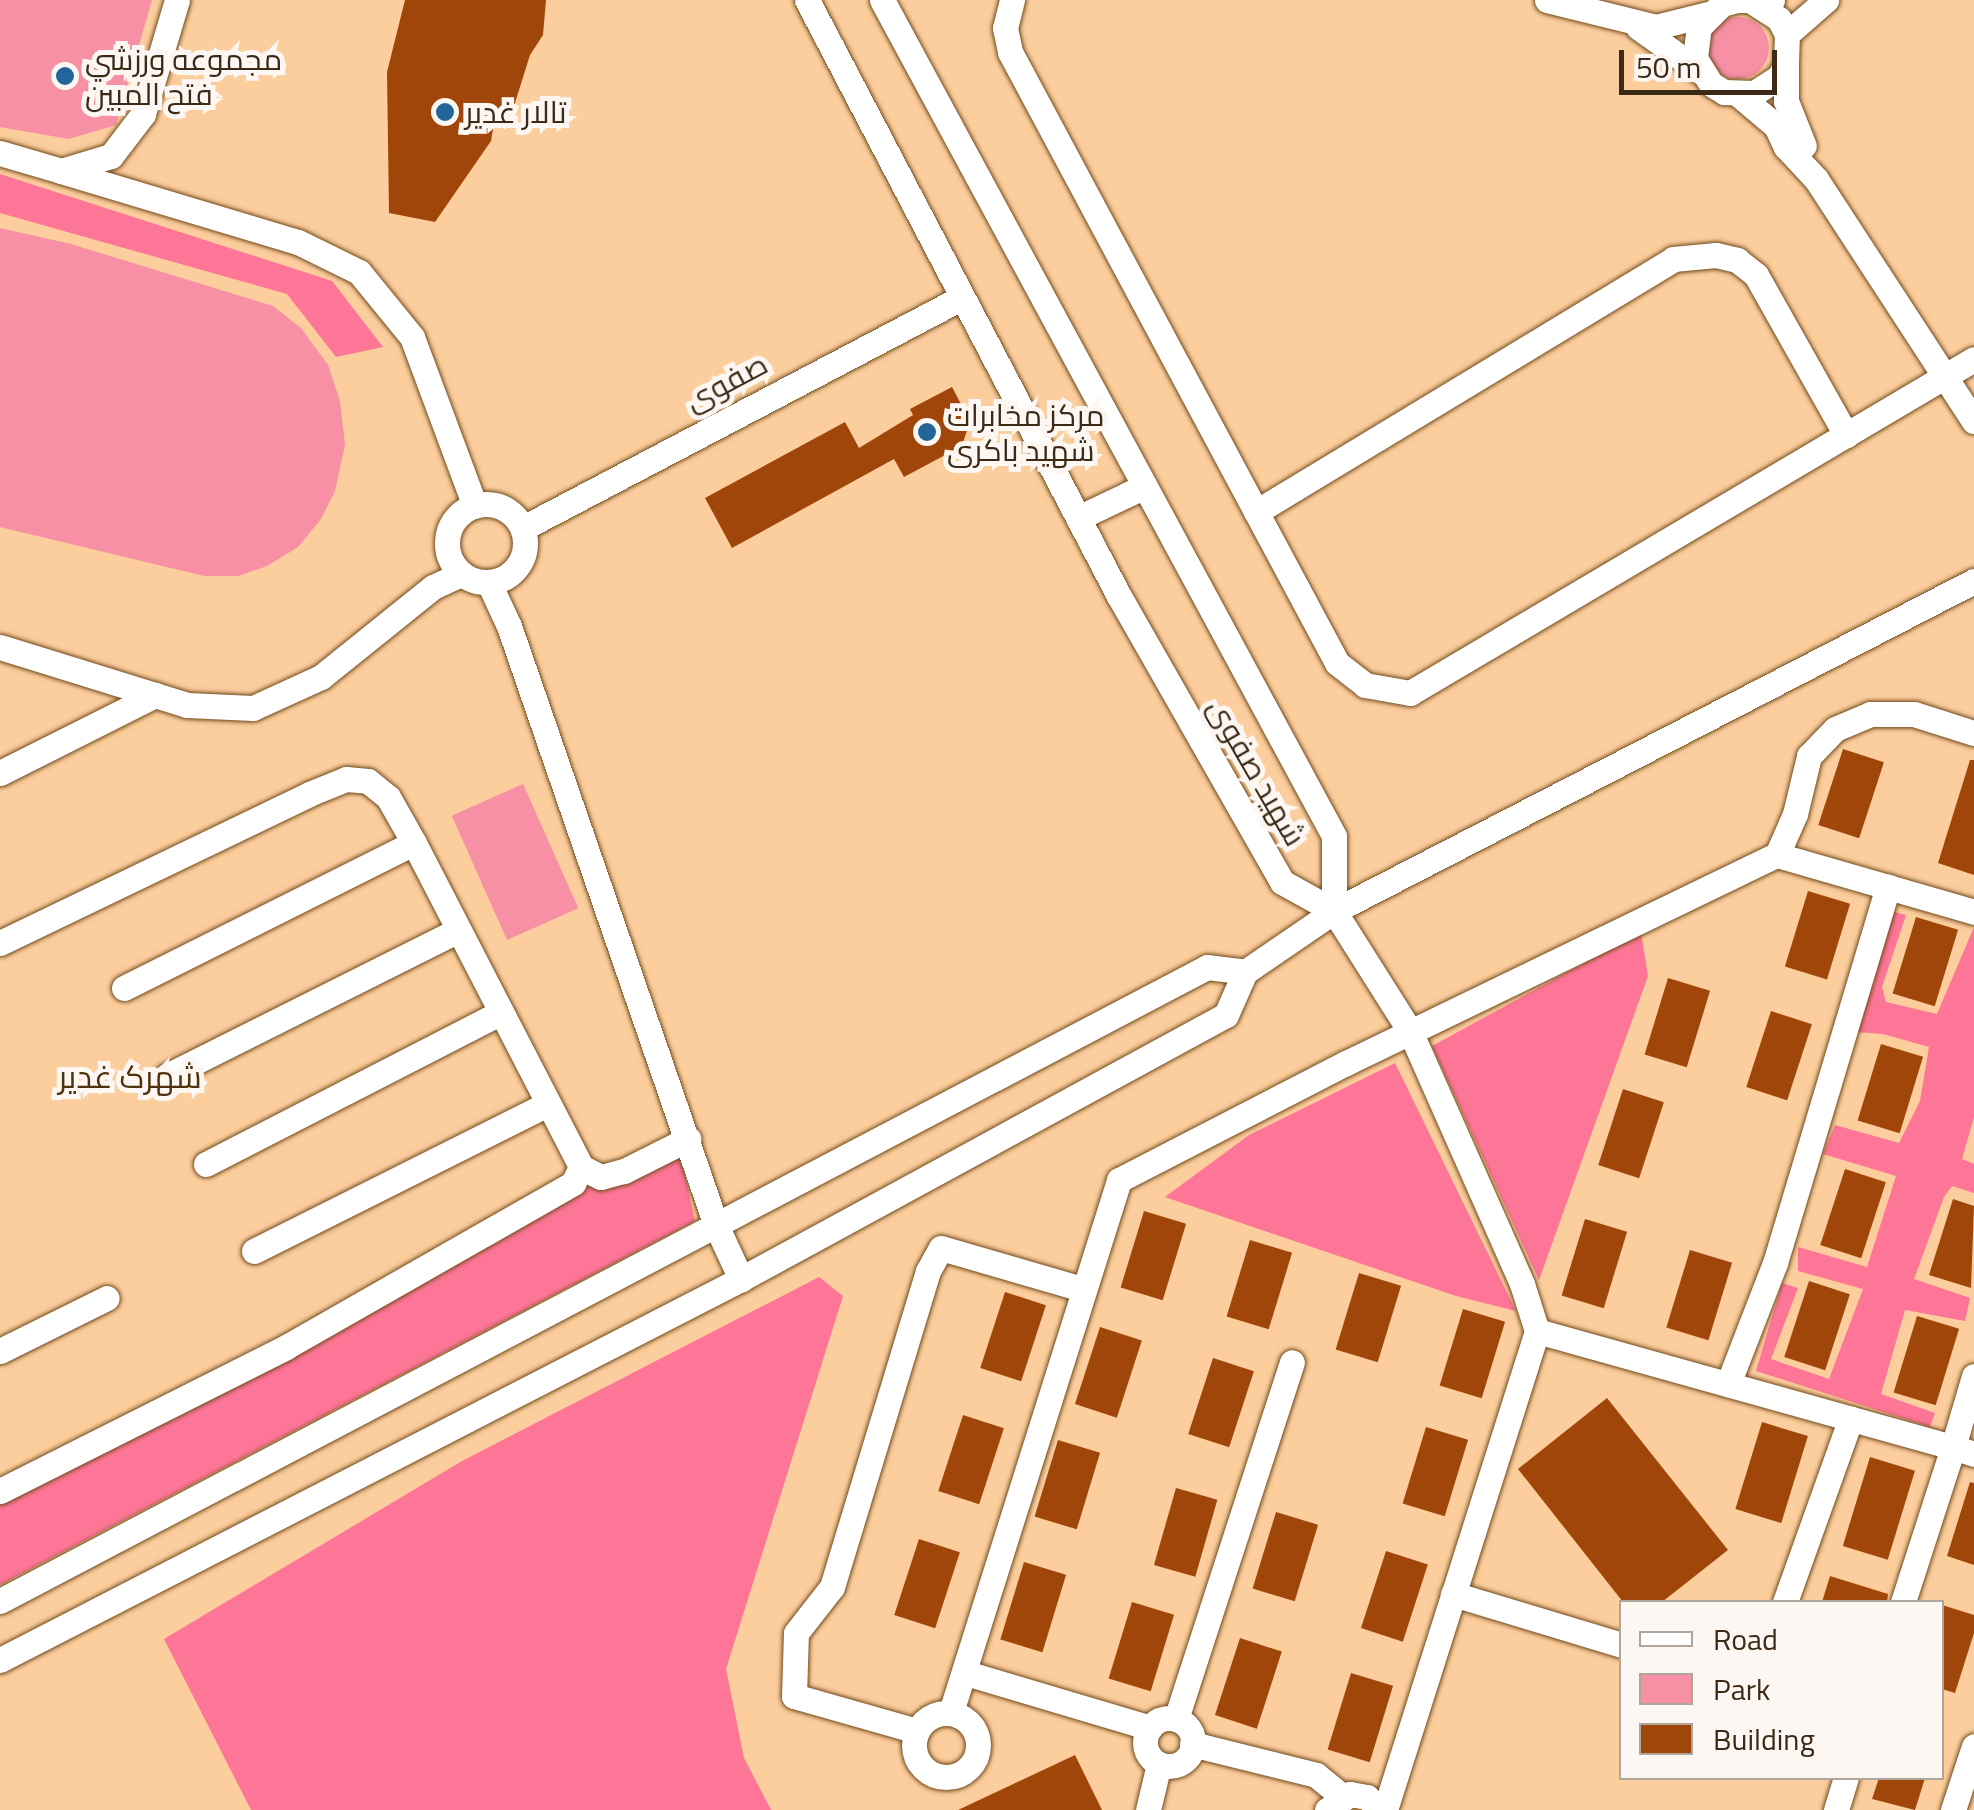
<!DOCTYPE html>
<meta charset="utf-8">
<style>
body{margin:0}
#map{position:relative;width:1974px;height:1810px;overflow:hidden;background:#fccd9d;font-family:"Titillium Web",Cairo,sans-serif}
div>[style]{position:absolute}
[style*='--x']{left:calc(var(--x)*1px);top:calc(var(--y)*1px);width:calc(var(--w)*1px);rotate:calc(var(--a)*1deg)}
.green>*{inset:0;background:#f78fa5;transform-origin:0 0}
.round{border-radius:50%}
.forest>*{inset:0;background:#fe7697}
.building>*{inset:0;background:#a0460a;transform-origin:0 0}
.roads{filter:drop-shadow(0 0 2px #724a1b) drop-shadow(0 0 2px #724a1b)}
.minor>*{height:25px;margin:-12.5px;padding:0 12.5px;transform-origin:12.5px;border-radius:12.5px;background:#fff}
.minor>.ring{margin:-12.5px;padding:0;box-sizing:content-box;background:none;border:25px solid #fff;border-radius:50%}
.dots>*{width:28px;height:28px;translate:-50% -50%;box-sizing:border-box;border:5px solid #fcf7f2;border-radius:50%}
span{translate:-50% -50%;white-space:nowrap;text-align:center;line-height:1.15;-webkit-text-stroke:10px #fcf7f2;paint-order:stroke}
.poi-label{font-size:30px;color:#3c2a17}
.left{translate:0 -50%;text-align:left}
.street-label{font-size:30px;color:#3c2a17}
.neighbourhood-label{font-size:32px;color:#50320e}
.legend{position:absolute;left:1619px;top:1600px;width:325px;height:180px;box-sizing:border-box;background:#fcf7f2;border:2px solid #afa59a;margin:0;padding:12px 18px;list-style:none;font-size:30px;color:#3c2a17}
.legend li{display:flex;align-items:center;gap:20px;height:50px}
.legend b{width:50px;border:2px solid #afa59a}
.scale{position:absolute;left:1619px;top:50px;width:158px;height:45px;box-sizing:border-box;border:5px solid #3c2a17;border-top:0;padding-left:12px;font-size:30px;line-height:35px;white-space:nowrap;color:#3c2a17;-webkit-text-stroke:8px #fcf7f2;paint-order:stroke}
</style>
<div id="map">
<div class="green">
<i style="clip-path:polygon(0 0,152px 0,116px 125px,69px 139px,0 127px)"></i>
<i class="round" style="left:1707px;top:17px;width:62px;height:62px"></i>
<i style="clip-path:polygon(0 228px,71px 244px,273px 306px,301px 328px,328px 365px,340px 401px,345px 445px,335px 491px,321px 519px,298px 547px,267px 566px,238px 576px,204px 576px,0 527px)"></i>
<i style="left:523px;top:784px;width:136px;height:78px;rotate:66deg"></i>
</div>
<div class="forest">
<i style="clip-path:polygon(0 174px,332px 281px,383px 347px,336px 357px,287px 294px,0 213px)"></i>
<i style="clip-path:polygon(1891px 911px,1906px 915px,1882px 987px,1886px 1002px,1937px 1014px,1974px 927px,1974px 1117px,1962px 1159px,1974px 1164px,1974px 1193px,1952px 1186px,1944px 1197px,1914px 1279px,1970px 1298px,1965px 1321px,1905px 1310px,1881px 1394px,1935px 1413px,1930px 1427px,1756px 1371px,1782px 1283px,1798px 1288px,1771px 1359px,1829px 1379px,1863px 1289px,1798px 1271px,1798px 1247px,1867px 1267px,1896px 1176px,1823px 1154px,1835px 1125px,1899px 1143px,1920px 1101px,1929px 1047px,1883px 1034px,1856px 1032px)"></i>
<i style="clip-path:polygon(1641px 932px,1648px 976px,1539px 1280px,1432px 1046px)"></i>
<i style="clip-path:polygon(1395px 1063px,1516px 1311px,1456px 1296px,1165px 1197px,1249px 1135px)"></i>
<i style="clip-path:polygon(680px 1153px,695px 1221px,0 1585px,0 1505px,584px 1186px,606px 1188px)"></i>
<i style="clip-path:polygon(819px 1277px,843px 1296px,726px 1669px,744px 1758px,771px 1810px,251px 1810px,164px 1639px,462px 1461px)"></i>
</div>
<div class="building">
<i style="clip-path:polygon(405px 0,546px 0,543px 35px,530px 55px,514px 106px,495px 118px,491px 141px,435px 222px,389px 213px,387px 72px)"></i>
<i style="clip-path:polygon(952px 387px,970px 421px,962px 446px,904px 477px,894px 459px,732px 548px,705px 498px,845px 422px,859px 448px,913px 415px,910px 409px)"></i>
<i style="left:1843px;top:749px;width:43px;height:80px;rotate:18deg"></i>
<i style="clip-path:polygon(1970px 760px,1974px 760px,1974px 875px,1938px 863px)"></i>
<i style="left:1808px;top:891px;width:44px;height:79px;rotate:17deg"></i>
<i style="left:1916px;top:917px;width:44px;height:80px;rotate:17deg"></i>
<i style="left:1668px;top:978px;width:44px;height:80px;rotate:17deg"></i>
<i style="left:1771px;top:1011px;width:43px;height:80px;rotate:18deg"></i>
<i style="left:1881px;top:1044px;width:44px;height:80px;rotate:17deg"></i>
<i style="left:1623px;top:1089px;width:43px;height:80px;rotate:18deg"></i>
<i style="left:1845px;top:1169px;width:43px;height:80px;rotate:18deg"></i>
<i style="clip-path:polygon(1953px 1199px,1974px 1206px,1971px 1288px,1929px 1275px)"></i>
<i style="left:1144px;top:1211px;width:44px;height:80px;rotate:17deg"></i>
<i style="left:1585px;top:1219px;width:44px;height:80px;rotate:17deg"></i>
<i style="left:1250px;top:1240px;width:44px;height:80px;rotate:17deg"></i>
<i style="left:1690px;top:1250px;width:44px;height:81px;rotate:17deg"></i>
<i style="left:1359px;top:1273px;width:44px;height:80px;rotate:17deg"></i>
<i style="left:1809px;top:1281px;width:43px;height:80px;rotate:18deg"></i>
<i style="left:1005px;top:1292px;width:43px;height:80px;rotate:18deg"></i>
<i style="left:1463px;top:1309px;width:44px;height:80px;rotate:17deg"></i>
<i style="left:1917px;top:1316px;width:44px;height:80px;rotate:17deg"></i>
<i style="left:1100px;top:1327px;width:44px;height:81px;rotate:18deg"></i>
<i style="left:1213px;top:1358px;width:43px;height:80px;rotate:18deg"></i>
<i style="clip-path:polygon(1607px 1398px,1728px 1550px,1662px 1602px,1623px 1602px,1518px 1469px)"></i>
<i style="left:963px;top:1415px;width:43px;height:80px;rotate:18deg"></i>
<i style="left:1762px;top:1422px;width:48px;height:91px;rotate:17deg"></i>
<i style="left:1426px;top:1427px;width:44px;height:80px;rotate:17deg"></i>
<i style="left:1058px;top:1440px;width:44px;height:80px;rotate:17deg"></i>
<i style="left:1870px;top:1457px;width:47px;height:93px;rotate:17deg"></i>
<i style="clip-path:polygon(1970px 1482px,1974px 1483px,1974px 1565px,1947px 1556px)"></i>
<i style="left:1176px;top:1488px;width:43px;height:80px;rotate:16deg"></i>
<i style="left:1276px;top:1512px;width:44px;height:80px;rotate:17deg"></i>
<i style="left:919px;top:1539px;width:43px;height:80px;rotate:18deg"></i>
<i style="left:1386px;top:1551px;width:44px;height:81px;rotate:18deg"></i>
<i style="left:1024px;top:1562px;width:44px;height:81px;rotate:17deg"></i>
<i style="clip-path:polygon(1830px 1576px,1888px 1594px,1887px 1602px,1822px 1602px)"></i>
<i style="left:1132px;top:1602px;width:44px;height:80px;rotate:17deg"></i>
<i style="clip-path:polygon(1942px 1605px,1974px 1615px,1974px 1633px,1955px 1693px,1942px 1689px)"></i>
<i style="left:1240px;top:1638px;width:44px;height:81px;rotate:18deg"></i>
<i style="left:1351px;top:1673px;width:44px;height:80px;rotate:17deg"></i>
<i style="clip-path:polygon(1075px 1755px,1102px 1810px,958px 1810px)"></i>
<i style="clip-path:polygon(1879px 1778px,1925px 1778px,1915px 1810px,1872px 1799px)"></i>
</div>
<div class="roads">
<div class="minor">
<i style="--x:807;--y:0;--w:673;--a:62.37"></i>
<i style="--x:1119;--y:596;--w:329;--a:60.3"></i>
<i style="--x:1282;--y:882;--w:60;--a:29.1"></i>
<i style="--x:1334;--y:911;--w:142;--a:57.7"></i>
<i style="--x:1410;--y:1031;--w:277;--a:66.1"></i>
<i style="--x:1522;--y:1284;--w:49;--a:72.3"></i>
<i style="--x:1537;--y:1331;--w:503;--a:107.61"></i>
<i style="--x:882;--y:0;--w:950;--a:61.6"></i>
<i style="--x:1334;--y:836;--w:75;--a:90"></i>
<i style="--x:1012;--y:0;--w:29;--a:104"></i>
<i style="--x:1005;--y:28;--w:25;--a:78"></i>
<i style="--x:1010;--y:52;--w:693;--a:61.84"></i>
<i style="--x:1337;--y:663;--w:36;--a:38"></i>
<i style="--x:1365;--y:685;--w:46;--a:10.1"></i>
<i style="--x:1410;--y:693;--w:655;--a:-30.63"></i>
<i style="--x:1547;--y:0;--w:112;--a:13.9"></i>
<i style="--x:1656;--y:27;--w:54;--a:-14"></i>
<i style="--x:1753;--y:2;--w:31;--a:33"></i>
<i style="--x:1779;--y:19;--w:17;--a:62"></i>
<i style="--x:1787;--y:34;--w:30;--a:92"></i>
<i style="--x:1786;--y:64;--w:15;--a:118"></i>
<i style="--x:1779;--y:77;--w:30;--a:147"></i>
<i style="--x:1754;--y:93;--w:30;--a:-178"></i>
<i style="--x:1724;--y:92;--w:15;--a:-148"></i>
<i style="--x:1711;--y:84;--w:31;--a:-122"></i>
<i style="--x:1695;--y:58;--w:31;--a:-83"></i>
<i style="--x:1699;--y:27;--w:33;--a:-45"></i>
<i style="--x:1722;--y:4;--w:16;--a:-15"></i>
<i style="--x:1737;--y:0;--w:35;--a:0"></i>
<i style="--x:1638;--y:27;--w:77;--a:35.5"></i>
<i style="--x:1787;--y:34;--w:52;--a:-41.1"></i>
<i style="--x:1786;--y:64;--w:37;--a:90"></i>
<i style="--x:1786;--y:101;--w:48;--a:68.2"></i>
<i style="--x:1739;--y:95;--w:48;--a:40"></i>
<i style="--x:1776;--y:126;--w:23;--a:65"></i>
<i style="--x:1786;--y:147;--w:44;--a:46.8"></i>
<i style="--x:1816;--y:179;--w:289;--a:56.9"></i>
<i style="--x:0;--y:153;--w:64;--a:16.4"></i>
<i style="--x:61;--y:171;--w:52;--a:-16.7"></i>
<i style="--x:111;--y:156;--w:53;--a:-52.7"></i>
<i style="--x:143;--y:114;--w:119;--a:-73.4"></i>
<i style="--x:61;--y:171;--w:247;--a:16.7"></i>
<i style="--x:298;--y:242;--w:68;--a:26.2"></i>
<i style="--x:359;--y:272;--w:84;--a:50.8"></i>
<i style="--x:412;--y:337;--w:180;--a:69.6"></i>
<i class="ring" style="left:447px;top:504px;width:53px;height:53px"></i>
<i style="--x:1256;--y:512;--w:488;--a:-31.2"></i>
<i style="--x:1673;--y:259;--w:43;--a:-5.3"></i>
<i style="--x:1716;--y:255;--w:22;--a:13"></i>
<i style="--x:1737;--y:260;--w:24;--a:38"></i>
<i style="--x:1756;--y:275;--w:184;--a:60.6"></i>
<i style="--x:1078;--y:518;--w:74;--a:-25.5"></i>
<i style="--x:523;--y:528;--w:496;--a:-27.7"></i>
<i style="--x:489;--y:583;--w:47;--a:65.1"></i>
<i style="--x:509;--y:626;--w:634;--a:70.94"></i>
<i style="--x:716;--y:1225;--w:60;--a:65.2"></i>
<i style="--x:0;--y:647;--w:196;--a:17.2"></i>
<i style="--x:187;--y:705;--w:66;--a:2.6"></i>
<i style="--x:253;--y:708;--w:75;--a:-24.5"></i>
<i style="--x:321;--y:677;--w:144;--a:-38.8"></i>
<i style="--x:433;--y:587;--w:31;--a:-25"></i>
<i style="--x:0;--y:773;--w:174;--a:-26.7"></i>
<i style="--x:1777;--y:855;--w:45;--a:-66.3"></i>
<i style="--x:1795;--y:814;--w:60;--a:-76.4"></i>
<i style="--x:1809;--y:756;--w:37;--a:-46"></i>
<i style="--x:1835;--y:729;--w:38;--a:-23"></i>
<i style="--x:1870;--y:714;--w:44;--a:0"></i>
<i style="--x:1914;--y:714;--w:63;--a:17.6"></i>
<i style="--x:0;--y:943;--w:343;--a:-25.7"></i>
<i style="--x:309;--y:794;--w:40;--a:-22"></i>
<i style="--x:346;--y:779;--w:22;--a:5"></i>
<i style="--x:368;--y:781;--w:26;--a:39"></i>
<i style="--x:388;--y:797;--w:53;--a:60.5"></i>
<i style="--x:414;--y:843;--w:365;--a:62.7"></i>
<i style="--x:581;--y:1167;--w:22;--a:27"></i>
<i style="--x:601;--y:1177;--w:24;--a:-15"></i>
<i style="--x:624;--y:1171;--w:72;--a:-26.6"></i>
<i style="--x:124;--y:988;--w:324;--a:-26.6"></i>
<i style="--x:167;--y:1076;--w:326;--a:-26.6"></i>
<i style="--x:206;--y:1164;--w:331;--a:-27.2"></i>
<i style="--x:254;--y:1251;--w:326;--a:-26.6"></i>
<i style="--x:1537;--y:1331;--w:432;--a:15.6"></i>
<i style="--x:1953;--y:1447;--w:74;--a:-73.5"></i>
<i style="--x:0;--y:1351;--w:119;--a:-26.4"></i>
<i style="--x:1728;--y:1384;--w:130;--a:-68.8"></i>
<i style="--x:1775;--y:1263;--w:393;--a:-73.3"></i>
<i style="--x:0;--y:1491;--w:320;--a:-26.7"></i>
<i style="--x:286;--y:1347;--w:331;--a:-29.7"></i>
<i style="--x:573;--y:1183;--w:18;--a:-63"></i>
<i style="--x:1453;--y:1594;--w:177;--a:16.8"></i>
<i style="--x:0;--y:1601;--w:1363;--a:-27.71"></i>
<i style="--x:1207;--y:967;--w:38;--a:7"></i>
<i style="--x:1785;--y:1602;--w:195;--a:-70.3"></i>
<i style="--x:1903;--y:1602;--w:163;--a:-72.1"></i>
<i style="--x:1953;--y:1447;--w:22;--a:18"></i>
<i style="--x:0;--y:1660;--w:833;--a:-27.21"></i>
<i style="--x:741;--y:1279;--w:552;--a:-28.56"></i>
<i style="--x:1226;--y:1015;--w:47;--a:-66.2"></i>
<i style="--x:1245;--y:972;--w:108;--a:-34.4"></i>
<i style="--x:1334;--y:911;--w:720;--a:-27.28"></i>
<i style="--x:966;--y:1673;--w:192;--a:16.6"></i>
<i style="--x:951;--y:1712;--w:558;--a:-72.47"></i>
<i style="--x:1119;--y:1180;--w:255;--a:-27.3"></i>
<i style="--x:1346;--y:1063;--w:479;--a:-25.8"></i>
<i style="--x:1777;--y:855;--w:205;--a:16.1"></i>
<i class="ring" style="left:914px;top:1713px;width:39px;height:39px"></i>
<i class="ring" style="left:1145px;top:1718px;width:23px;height:23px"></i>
<i style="--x:1176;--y:1719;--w:375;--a:-72"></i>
<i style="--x:917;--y:1731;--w:128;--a:-164.1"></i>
<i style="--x:794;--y:1696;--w:63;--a:-88.2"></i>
<i style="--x:796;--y:1633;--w:58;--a:-52"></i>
<i style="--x:832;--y:1587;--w:330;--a:-73.1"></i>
<i style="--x:928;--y:1271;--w:26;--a:-61"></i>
<i style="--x:941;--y:1248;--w:147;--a:16.2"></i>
<i style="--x:1192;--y:1744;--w:128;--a:14"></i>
<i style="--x:1316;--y:1775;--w:33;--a:39"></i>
<i style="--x:1148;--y:1810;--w:47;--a:-76.6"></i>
<i style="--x:1327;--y:1810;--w:28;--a:-35"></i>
<i style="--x:1350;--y:1794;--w:17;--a:10"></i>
<i style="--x:1367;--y:1797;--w:18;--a:45"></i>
<i style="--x:1836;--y:1810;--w:34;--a:-73"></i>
<i style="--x:1953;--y:1810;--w:67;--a:-71.8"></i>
</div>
</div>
<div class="dots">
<i style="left:65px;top:76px;background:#23659b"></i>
<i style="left:445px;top:112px;background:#23659b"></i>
<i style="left:927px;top:432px;background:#23659b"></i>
</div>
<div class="poi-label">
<span class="left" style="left:85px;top:76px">مجموعه ورزشي<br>فتح المبين</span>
<span class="left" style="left:465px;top:112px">تالار غدیر</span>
<span class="left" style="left:947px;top:432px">مرکز مخابرات<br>شهید باکری</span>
</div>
<div class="street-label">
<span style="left:726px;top:382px;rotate:-28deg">صفوی</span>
<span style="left:1257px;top:772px;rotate:60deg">شهید صفوی</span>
</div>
<div class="neighbourhood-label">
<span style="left:130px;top:1076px">شهرک غدیر</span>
</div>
<ul class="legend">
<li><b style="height:12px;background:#fff"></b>Road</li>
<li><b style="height:28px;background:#f78fa5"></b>Park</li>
<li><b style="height:28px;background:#a0460a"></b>Building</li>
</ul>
<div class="scale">50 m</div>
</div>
